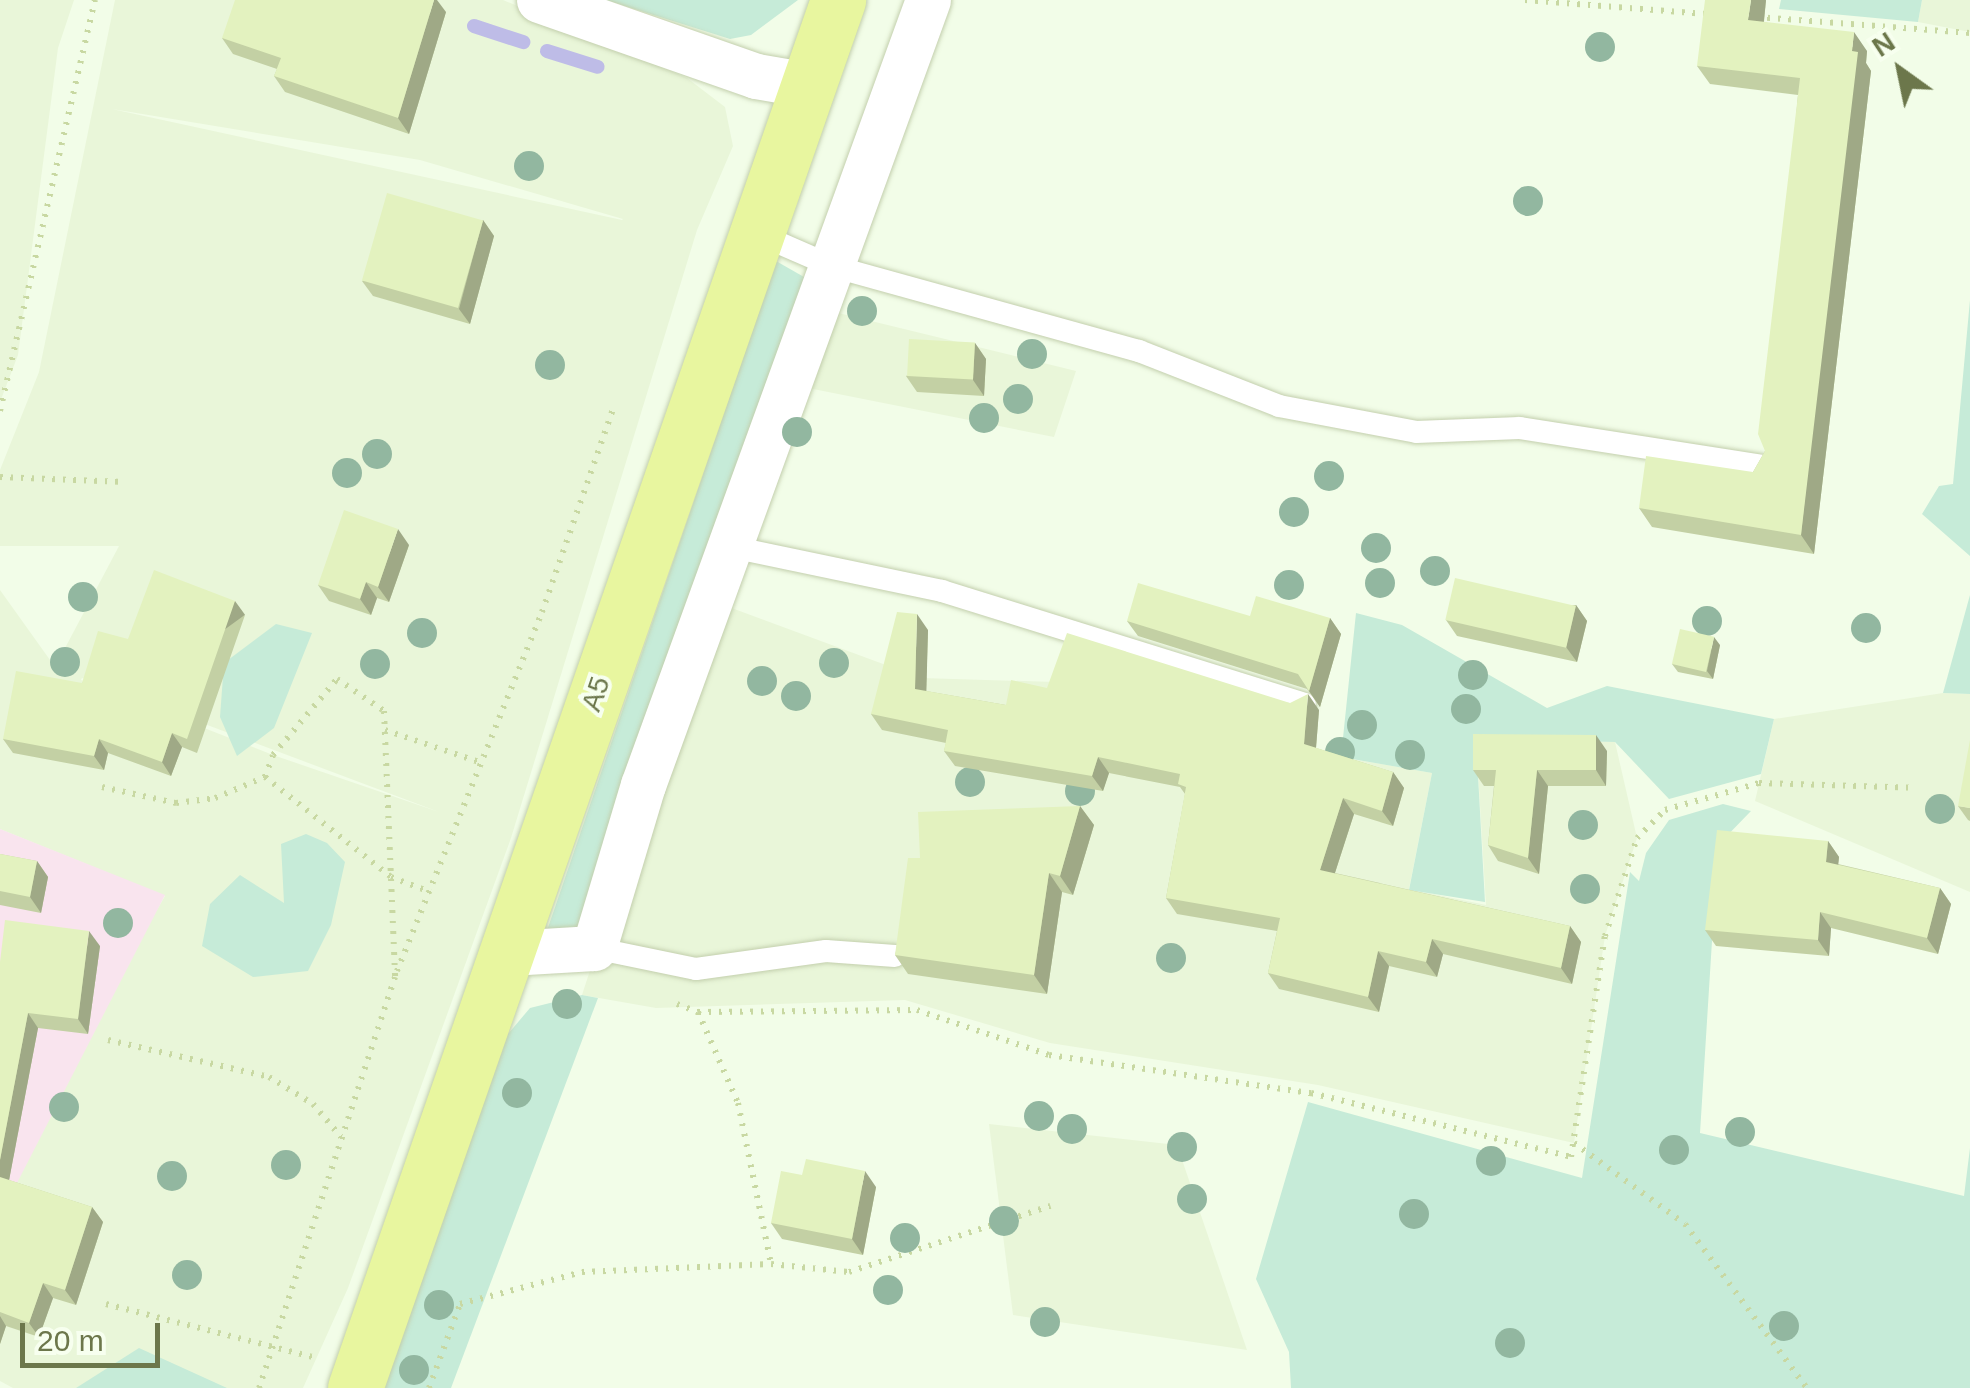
<!DOCTYPE html>
<style>
body{margin:0}
#map{position:relative;width:1970px;height:1388px;overflow:hidden;background:#f2fde8;font-family:Arial,sans-serif}
div>[style]{position:absolute}
[style*='--x']{left:calc(var(--x)*1px);top:calc(var(--y)*1px);width:calc(var(--w)*1px);rotate:calc(var(--a)*1deg)}
.residential>*{inset:0;background:#e9f6d9}
.education>*{inset:0;background:#f9e4ee}
.green>*{inset:0;background:#c6ebd8}
.stream>*{height:14px;margin:-7px;padding:0 7px;transform-origin:7px;border-radius:7px;background:#bebce7}
.path>*{height:6px;margin-top:-3px;transform-origin:0;background:repeating-linear-gradient(90deg,#c8d8a2 0 2.5px,transparent 0 10.5px)}
.roads{filter:drop-shadow(0 0 2px #c3cfad) drop-shadow(0 0 2px #c3cfad)}
.lane>*{height:22px;margin:-11px;padding:0 11px;transform-origin:11px;border-radius:11px;background:#fff}
.street>*{height:45px;margin:-22.5px;padding:0 22.5px;transform-origin:22.5px;border-radius:22.5px;background:#fff}
.highway>*{height:55px;margin:-27.5px;padding:0 27.5px;transform-origin:27.5px;border-radius:27.5px;background:#e8f69f}
.trees>*{width:30px;height:30px;margin:-15px;border-radius:50%;background:#92b7a0}
.wall>*{inset:0;background:#c3d0a4}
.shaded-wall>*{inset:0;background:#9fa986;transform-origin:0 0}
.building>*{inset:0;background:#e3f2bf;transform-origin:0 0}
span{translate:-50% -50%;white-space:nowrap;text-align:center;line-height:1.15;-webkit-text-stroke:8px #f7ffef;paint-order:stroke}
.street-label{font-size:28px;color:#6c774b}
.north{position:absolute;left:1850px;top:20px;width:100px;height:100px;-webkit-text-stroke:8px #f7ffef;paint-order:stroke;rotate:327deg;font-size:28px;font-weight:700;line-height:40px;text-align:center;color:#6c774b}
.north::after{content:'';display:block;margin:auto;width:35px;height:45px;background:#6c774b;clip-path:polygon(50% 0,100% 100%,50% 72%,0 100%)}
.scale{position:absolute;left:20px;top:1323px;width:140px;height:45px;box-sizing:border-box;border:5px solid #6c774b;border-top:0;padding-left:12px;font-size:30px;line-height:35px;white-space:nowrap;color:#6c774b;-webkit-text-stroke:8px #f7ffef;paint-order:stroke}
</style>
<div id="map">
<div class="residential">
<i style="clip-path:polygon(0 0,74px 0,58px 48px,18px 355px,0 402px)"></i>
<i style="clip-path:polygon(evenodd,115px 0,503px 0,687px 78px,725px 107px,733px 146px,697px 230px,511px 838px,348px 1288px,303px 1388px,13px 1388px,0 1381px,0 1178px,165px 896px,0 829px,0 590px,55px 667px,119px 546px,0 546px,0 470px,39px 372px,115px 0,112px 109px,420px 160px,623px 219px,622px 220px,112px 109px,115px 0,81px 680px,82px 678px,439px 812px,273px 755px,81px 680px)"></i>
<i style="clip-path:polygon(1922px 0,1970px 0,1970px 32px,1918px 22px)"></i>
<i style="clip-path:polygon(826px 310px,1076px 371px,1054px 437px,798px 386px)"></i>
<i style="clip-path:polygon(710px 600px,921px 678px,1055px 682px,1341px 757px,1432px 773px,1409px 889px,1486px 905px,1476px 738px,1615px 742px,1637px 838px,1605px 936px,1574px 1143px,1318px 1085px,1050px 1043px,905px 1000px,656px 1008px,582px 995px)"></i>
<i style="clip-path:polygon(1943px 693px,1970px 694px,1970px 892px,1755px 801px,1774px 719px)"></i>
<i style="clip-path:polygon(989px 1124px,1177px 1145px,1247px 1350px,1013px 1315px)"></i>
</div>
<div class="education">
<i style="clip-path:polygon(0 829px,165px 895px,17px 1183px,0 1178px)"></i>
</div>
<div class="green">
<i style="clip-path:polygon(606px 0,798px 0,751px 35px,730px 39px)"></i>
<i style="clip-path:polygon(1781px 0,1922px 0,1918px 22px,1779px 9px)"></i>
<i style="clip-path:polygon(776px 261px,811px 281px,575px 956px,539px 954px)"></i>
<i style="clip-path:polygon(1970px 300px,1970px 556px,1922px 514px,1939px 486px,1953px 484px)"></i>
<i style="clip-path:polygon(1970px 595px,1970px 694px,1943px 693px)"></i>
<i style="clip-path:polygon(1356px 613px,1402px 625px,1547px 708px,1607px 686px,1774px 719px,1761px 774px,1669px 799px,1615px 742px,1476px 739px,1485px 902px,1409px 890px,1432px 773px,1341px 757px)"></i>
<i style="clip-path:polygon(276px 624px,312px 633px,274px 728px,237px 756px,220px 717px,224px 663px)"></i>
<i style="clip-path:polygon(1723px 804px,1751px 811px,1718px 845px,1700px 1133px,1964px 1196px,1970px 1148px,1970px 1388px,1291px 1388px,1289px 1352px,1256px 1279px,1308px 1102px,1582px 1178px,1630px 872px,1639px 881px,1646px 853px,1669px 820px)"></i>
<i style="clip-path:polygon(306px 834px,327px 843px,345px 862px,331px 925px,308px 971px,253px 977px,202px 946px,210px 904px,240px 875px,284px 903px,281px 844px)"></i>
<i style="clip-path:polygon(582px 995px,598px 998px,451px 1388px,379px 1388px,491px 1054px,530px 1008px)"></i>
<i style="clip-path:polygon(139px 1348px,227px 1388px,76px 1388px)"></i>
</div>
<div class="stream">
<i style="--x:474;--y:26;--w:52;--a:18.1"></i>
<i style="--x:547;--y:51;--w:53;--a:17.4"></i>
</div>
<div class="path">
<i style="--x:1525;--y:0;--w:185;--a:4.4"></i>
<i style="--x:1757;--y:17;--w:214;--a:4.3"></i>
<i style="--x:0;--y:411;--w:422;--a:-77"></i>
<i style="--x:0;--y:477;--w:125;--a:2.3"></i>
<i style="--x:385;--y:730;--w:102;--a:18.8"></i>
<i style="--x:265;--y:777;--w:161;--a:38.4"></i>
<i style="--x:391;--y:877;--w:42;--a:21"></i>
<i style="--x:102;--y:787;--w:76;--a:12.2"></i>
<i style="--x:176;--y:803;--w:39;--a:-7"></i>
<i style="--x:215;--y:798;--w:54;--a:-22.8"></i>
<i style="--x:265;--y:777;--w:23;--a:-70"></i>
<i style="--x:273;--y:755;--w:99;--a:-49.9"></i>
<i style="--x:337;--y:679;--w:57;--a:34.2"></i>
<i style="--x:384;--y:711;--w:266;--a:87.6"></i>
<i style="--x:395;--y:977;--w:433;--a:108.3"></i>
<i style="--x:397;--y:971;--w:387;--a:-68"></i>
<i style="--x:542;--y:612;--w:215;--a:-70.7"></i>
<i style="--x:677;--y:1004;--w:22;--a:21"></i>
<i style="--x:698;--y:1012;--w:219;--a:-0.5"></i>
<i style="--x:917;--y:1010;--w:139;--a:18.8"></i>
<i style="--x:1049;--y:1055;--w:265;--a:8.3"></i>
<i style="--x:1311;--y:1093;--w:268;--a:13.8"></i>
<i style="--x:1571;--y:1157;--w:224;--a:-81.3"></i>
<i style="--x:1605;--y:936;--w:103;--a:-71.9"></i>
<i style="--x:1637;--y:838;--w:40;--a:-45"></i>
<i style="--x:1665;--y:810;--w:98;--a:-16"></i>
<i style="--x:1759;--y:783;--w:155;--a:1.8"></i>
<i style="--x:698;--y:1012;--w:99;--a:66.3"></i>
<i style="--x:738;--y:1103;--w:164;--a:78.4"></i>
<i style="--x:108;--y:1040;--w:165;--a:12.9"></i>
<i style="--x:269;--y:1077;--w:52;--a:31.5"></i>
<i style="--x:313;--y:1104;--w:43;--a:49.7"></i>
<i style="--x:1574;--y:1143;--w:137;--a:36.1"></i>
<i style="--x:1685;--y:1224;--w:204;--a:53.4"></i>
<i style="--x:106;--y:1304;--w:217;--a:14.4"></i>
<i style="--x:429;--y:1388;--w:90;--a:-69.7"></i>
<i style="--x:460;--y:1304;--w:126;--a:-14.7"></i>
<i style="--x:582;--y:1272;--w:189;--a:-2.4"></i>
<i style="--x:771;--y:1264;--w:78;--a:5.9"></i>
<i style="--x:849;--y:1272;--w:212;--a:-18.2"></i>
</div>
<div class="roads">
<div class="lane">
<i style="--x:756;--y:233;--w:83;--a:23.5"></i>
<i style="--x:832;--y:266;--w:319;--a:15.5"></i>
<i style="--x:1139;--y:351;--w:150;--a:21.4"></i>
<i style="--x:1279;--y:406;--w:139;--a:10.7"></i>
<i style="--x:1416;--y:432;--w:104;--a:-2.2"></i>
<i style="--x:1520;--y:428;--w:247;--a:8.9"></i>
<i style="--x:727;--y:546;--w:220;--a:11.8"></i>
<i style="--x:942;--y:591;--w:380;--a:17.3"></i>
<i style="--x:594;--y:948;--w:104;--a:11.6"></i>
<i style="--x:696;--y:969;--w:131;--a:-7.9"></i>
<i style="--x:826;--y:951;--w:69;--a:4.1"></i>
</div>
<div class="street">
<i style="--x:539;--y:0;--w:230;--a:19.3"></i>
<i style="--x:756;--y:76;--w:53;--a:9.8"></i>
<i style="--x:509;--y:953;--w:85;--a:-3.4"></i>
<i style="--x:594;--y:948;--w:170;--a:-73.3"></i>
<i style="--x:643;--y:785;--w:835;--a:-70.05"></i>
</div>
<div class="highway">
<i style="--x:355;--y:1388;--w:1470;--a:-70.81"></i>
</div>
</div>
<div class="trees">
<i style="left:1600px;top:47px"></i>
<i style="left:529px;top:166px"></i>
<i style="left:1528px;top:201px"></i>
<i style="left:862px;top:311px"></i>
<i style="left:1032px;top:354px"></i>
<i style="left:550px;top:365px"></i>
<i style="left:1018px;top:399px"></i>
<i style="left:984px;top:418px"></i>
<i style="left:797px;top:432px"></i>
<i style="left:377px;top:454px"></i>
<i style="left:347px;top:473px"></i>
<i style="left:1329px;top:476px"></i>
<i style="left:1294px;top:512px"></i>
<i style="left:1376px;top:548px"></i>
<i style="left:1435px;top:571px"></i>
<i style="left:1380px;top:583px"></i>
<i style="left:1289px;top:585px"></i>
<i style="left:83px;top:597px"></i>
<i style="left:1707px;top:621px"></i>
<i style="left:1866px;top:628px"></i>
<i style="left:422px;top:633px"></i>
<i style="left:65px;top:662px"></i>
<i style="left:834px;top:663px"></i>
<i style="left:375px;top:664px"></i>
<i style="left:1473px;top:675px"></i>
<i style="left:762px;top:681px"></i>
<i style="left:796px;top:696px"></i>
<i style="left:1466px;top:709px"></i>
<i style="left:1362px;top:725px"></i>
<i style="left:1340px;top:752px"></i>
<i style="left:1410px;top:755px"></i>
<i style="left:970px;top:782px"></i>
<i style="left:1080px;top:791px"></i>
<i style="left:1940px;top:809px"></i>
<i style="left:1583px;top:825px"></i>
<i style="left:1585px;top:889px"></i>
<i style="left:118px;top:923px"></i>
<i style="left:1171px;top:958px"></i>
<i style="left:567px;top:1004px"></i>
<i style="left:517px;top:1093px"></i>
<i style="left:64px;top:1107px"></i>
<i style="left:1039px;top:1116px"></i>
<i style="left:1072px;top:1129px"></i>
<i style="left:1740px;top:1132px"></i>
<i style="left:1182px;top:1147px"></i>
<i style="left:1674px;top:1150px"></i>
<i style="left:1491px;top:1161px"></i>
<i style="left:286px;top:1165px"></i>
<i style="left:172px;top:1176px"></i>
<i style="left:1192px;top:1199px"></i>
<i style="left:1414px;top:1214px"></i>
<i style="left:1004px;top:1221px"></i>
<i style="left:905px;top:1238px"></i>
<i style="left:187px;top:1275px"></i>
<i style="left:888px;top:1290px"></i>
<i style="left:439px;top:1305px"></i>
<i style="left:1045px;top:1322px"></i>
<i style="left:1784px;top:1326px"></i>
<i style="left:1510px;top:1343px"></i>
<i style="left:414px;top:1370px"></i>
</div>
<div class="wall">
<i style="clip-path:polygon(1766px 0,1764px 22px,1867px 51px,1866px 63px,1871px 71px,1814px 554px,1652px 527px,1639px 508px,1753px 472px,1765px 451px,1798px 95px,1710px 84px,1697px 66px)"></i>
<i style="clip-path:polygon(446px 12px,409px 134px,285px 92px,274px 76px,277px 69px,233px 54px,222px 38px)"></i>
<i style="clip-path:polygon(483px 220px,494px 236px,470px 324px,373px 296px,362px 281px)"></i>
<i style="clip-path:polygon(975px 343px,986px 359px,984px 396px,917px 392px,906px 376px)"></i>
<i style="clip-path:polygon(409px 545px,389px 602px,377px 598px,371px 615px,329px 601px,318px 585px)"></i>
<i style="clip-path:polygon(1576px 605px,1587px 621px,1577px 662px,1457px 636px,1446px 620px)"></i>
<i style="clip-path:polygon(245px 615px,197px 753px,182px 747px,171px 776px,108px 753px,104px 770px,13px 753px,3px 739px,82px 683px,128px 639px)"></i>
<i style="clip-path:polygon(1250px 616px,1330px 618px,1341px 634px,1320px 707px,1307px 689px,1138px 636px,1127px 621px)"></i>
<i style="clip-path:polygon(928px 630px,926px 691px,1006px 705px,1047px 688px,1290px 703px,1319px 710px,1316px 748px,1393px 772px,1404px 788px,1393px 826px,1354px 814px,1335px 873px,1570px 926px,1581px 942px,1572px 984px,1443px 954px,1437px 977px,1389px 966px,1379px 1012px,1279px 989px,1268px 973px,1277px 931px,1177px 914px,1166px 898px,1185px 794px,1180px 787px,1109px 773px,1103px 791px,955px 766px,944px 751px,946px 743px,882px 730px,871px 714px)"></i>
<i style="clip-path:polygon(1720px 645px,1713px 679px,1678px 672px,1672px 664px)"></i>
<i style="clip-path:polygon(1607px 751px,1606px 786px,1548px 786px,1539px 874px,1498px 861px,1488px 845px,1494px 786px,1484px 786px,1473px 770px)"></i>
<i style="clip-path:polygon(1080px 806px,1094px 825px,1073px 895px,1062px 892px,1047px 994px,908px 974px,895px 955px,920px 858px)"></i>
<i style="clip-path:polygon(1958px 806px,1970px 808px,1970px 821px,1968px 820px)"></i>
<i style="clip-path:polygon(1828px 841px,1839px 857px,1838px 864px,1940px 888px,1951px 904px,1938px 954px,1831px 928px,1829px 956px,1716px 946px,1705px 930px)"></i>
<i style="clip-path:polygon(0 854px,37px 861px,48px 877px,41px 913px,0 905px)"></i>
<i style="clip-path:polygon(100px 946px,88px 1034px,38px 1028px,9px 1180px,92px 1207px,103px 1222px,76px 1305px,53px 1298px,39px 1337px,6px 1326px,0 1344px,0 962px)"></i>
<i style="clip-path:polygon(802px 1175px,876px 1187px,863px 1255px,782px 1239px,771px 1223px)"></i>
</div>
<div class="shaded-wall">
<i style="clip-path:polygon(434px 0,437px 0,446px 12px,409px 134px,398px 118px)"></i>
<i style="clip-path:polygon(1751px 0,1766px 0,1762px 39px,1748px 20px)"></i>
<i style="clip-path:polygon(1854px 32px,1867px 51px,1866px 63px,1871px 71px,1814px 554px,1801px 535px)"></i>
<i style="clip-path:polygon(483px 220px,494px 236px,470px 324px,459px 309px)"></i>
<i style="clip-path:polygon(975px 343px,986px 359px,984px 396px,973px 380px)"></i>
<i style="clip-path:polygon(398px 529px,409px 545px,389px 602px,378px 587px)"></i>
<i style="clip-path:polygon(366px 582px,377px 598px,371px 615px,360px 599px)"></i>
<i style="left:235px;top:601px;width:17px;height:146px;rotate:54deg"></i>
<i style="clip-path:polygon(1576px 605px,1587px 621px,1577px 662px,1566px 647px)"></i>
<i style="clip-path:polygon(917px 614px,928px 630px,926px 705px,915px 689px)"></i>
<i style="clip-path:polygon(1330px 618px,1341px 634px,1320px 707px,1309px 691px)"></i>
<i style="clip-path:polygon(1714px 637px,1720px 645px,1713px 679px,1707px 671px)"></i>
<i style="clip-path:polygon(1308px 694px,1319px 710px,1315px 760px,1304px 744px)"></i>
<i style="clip-path:polygon(172px 733px,182px 747px,171px 776px,162px 762px)"></i>
<i style="clip-path:polygon(1596px 735px,1607px 751px,1606px 786px,1596px 770px)"></i>
<i style="clip-path:polygon(99px 739px,108px 753px,104px 770px,94px 756px)"></i>
<i style="clip-path:polygon(1098px 757px,1109px 773px,1103px 791px,1092px 776px)"></i>
<i style="clip-path:polygon(1537px 770px,1548px 786px,1539px 874px,1528px 858px)"></i>
<i style="clip-path:polygon(1393px 772px,1404px 788px,1393px 826px,1382px 811px)"></i>
<i style="clip-path:polygon(1343px 798px,1354px 814px,1331px 885px,1320px 870px)"></i>
<i style="clip-path:polygon(1080px 806px,1094px 825px,1073px 895px,1060px 876px)"></i>
<i style="clip-path:polygon(1828px 841px,1839px 857px,1837px 877px,1826px 862px)"></i>
<i style="clip-path:polygon(37px 861px,48px 877px,41px 913px,30px 897px)"></i>
<i style="clip-path:polygon(1049px 873px,1062px 892px,1047px 994px,1034px 975px)"></i>
<i style="clip-path:polygon(1940px 888px,1951px 904px,1938px 954px,1927px 938px)"></i>
<i style="clip-path:polygon(1820px 912px,1831px 928px,1829px 956px,1818px 940px)"></i>
<i style="clip-path:polygon(1570px 926px,1581px 942px,1572px 984px,1561px 968px)"></i>
<i style="clip-path:polygon(89px 931px,100px 946px,88px 1034px,78px 1019px)"></i>
<i style="clip-path:polygon(1432px 939px,1443px 954px,1437px 977px,1426px 962px)"></i>
<i style="clip-path:polygon(1378px 951px,1389px 966px,1379px 1012px,1368px 997px)"></i>
<i style="clip-path:polygon(28px 1013px,38px 1028px,7px 1191px,0 1180px,0 1160px)"></i>
<i style="clip-path:polygon(865px 1171px,876px 1187px,863px 1255px,852px 1239px)"></i>
<i style="clip-path:polygon(92px 1207px,103px 1222px,76px 1305px,65px 1290px)"></i>
<i style="clip-path:polygon(43px 1283px,53px 1298px,39px 1337px,29px 1323px)"></i>
<i style="clip-path:polygon(0 1316px,6px 1326px,0 1344px)"></i>
</div>
<div class="building">
<i style="clip-path:polygon(235px 0,434px 0,398px 118px,274px 76px,281px 58px,222px 38px)"></i>
<i style="clip-path:polygon(1705px 0,1751px 0,1748px 20px,1854px 32px,1852px 51px,1858px 52px,1801px 535px,1639px 508px,1646px 456px,1753px 472px,1765px 451px,1758px 434px,1800px 78px,1697px 66px)"></i>
<i style="left:387px;top:193px;width:100px;height:91px;rotate:16deg"></i>
<i style="left:909px;top:339px;width:66px;height:37px;rotate:3deg"></i>
<i style="clip-path:polygon(344px 510px,398px 529px,378px 587px,366px 582px,360px 599px,318px 585px)"></i>
<i style="clip-path:polygon(154px 570px,235px 601px,187px 739px,172px 733px,162px 762px,99px 739px,94px 756px,3px 739px,16px 671px,82px 683px,98px 631px,128px 639px)"></i>
<i style="left:1455px;top:578px;width:124px;height:43px;rotate:13deg"></i>
<i style="clip-path:polygon(1138px 583px,1250px 616px,1256px 596px,1330px 618px,1309px 691px,1298px 674px,1127px 621px)"></i>
<i style="clip-path:polygon(897px 612px,917px 614px,915px 689px,1006px 705px,1011px 680px,1047px 688px,1067px 633px,1290px 703px,1308px 694px,1304px 744px,1393px 772px,1382px 811px,1343px 798px,1320px 870px,1570px 926px,1561px 968px,1432px 939px,1426px 962px,1378px 951px,1368px 997px,1268px 973px,1280px 918px,1166px 898px,1186px 787px,1178px 784px,1180px 774px,1098px 757px,1092px 776px,944px 751px,948px 730px,871px 714px)"></i>
<i style="left:1680px;top:629px;width:35px;height:36px;rotate:13deg"></i>
<i style="clip-path:polygon(1473px 734px,1596px 735px,1596px 770px,1537px 770px,1528px 858px,1488px 845px,1496px 770px,1473px 770px)"></i>
<i style="clip-path:polygon(1970px 740px,1970px 808px,1958px 806px)"></i>
<i style="clip-path:polygon(1080px 806px,1060px 876px,1049px 873px,1034px 975px,895px 955px,908px 858px,920px 858px,918px 812px)"></i>
<i style="clip-path:polygon(1717px 830px,1828px 841px,1826px 862px,1940px 888px,1927px 938px,1820px 912px,1818px 940px,1705px 930px)"></i>
<i style="clip-path:polygon(0 854px,37px 861px,30px 897px,0 891px)"></i>
<i style="clip-path:polygon(5px 920px,89px 931px,78px 1019px,28px 1013px,0 1160px,0 962px)"></i>
<i style="clip-path:polygon(806px 1159px,865px 1171px,852px 1239px,771px 1223px,781px 1171px,802px 1175px)"></i>
<i style="clip-path:polygon(0 1177px,92px 1207px,65px 1290px,43px 1283px,29px 1323px,0 1312px)"></i>
</div>
<div class="street-label">
<span style="left:596px;top:694px;rotate:-71deg">A5</span>
</div>
<div class="north">N</div>
<div class="scale">20 m</div>
</div>
